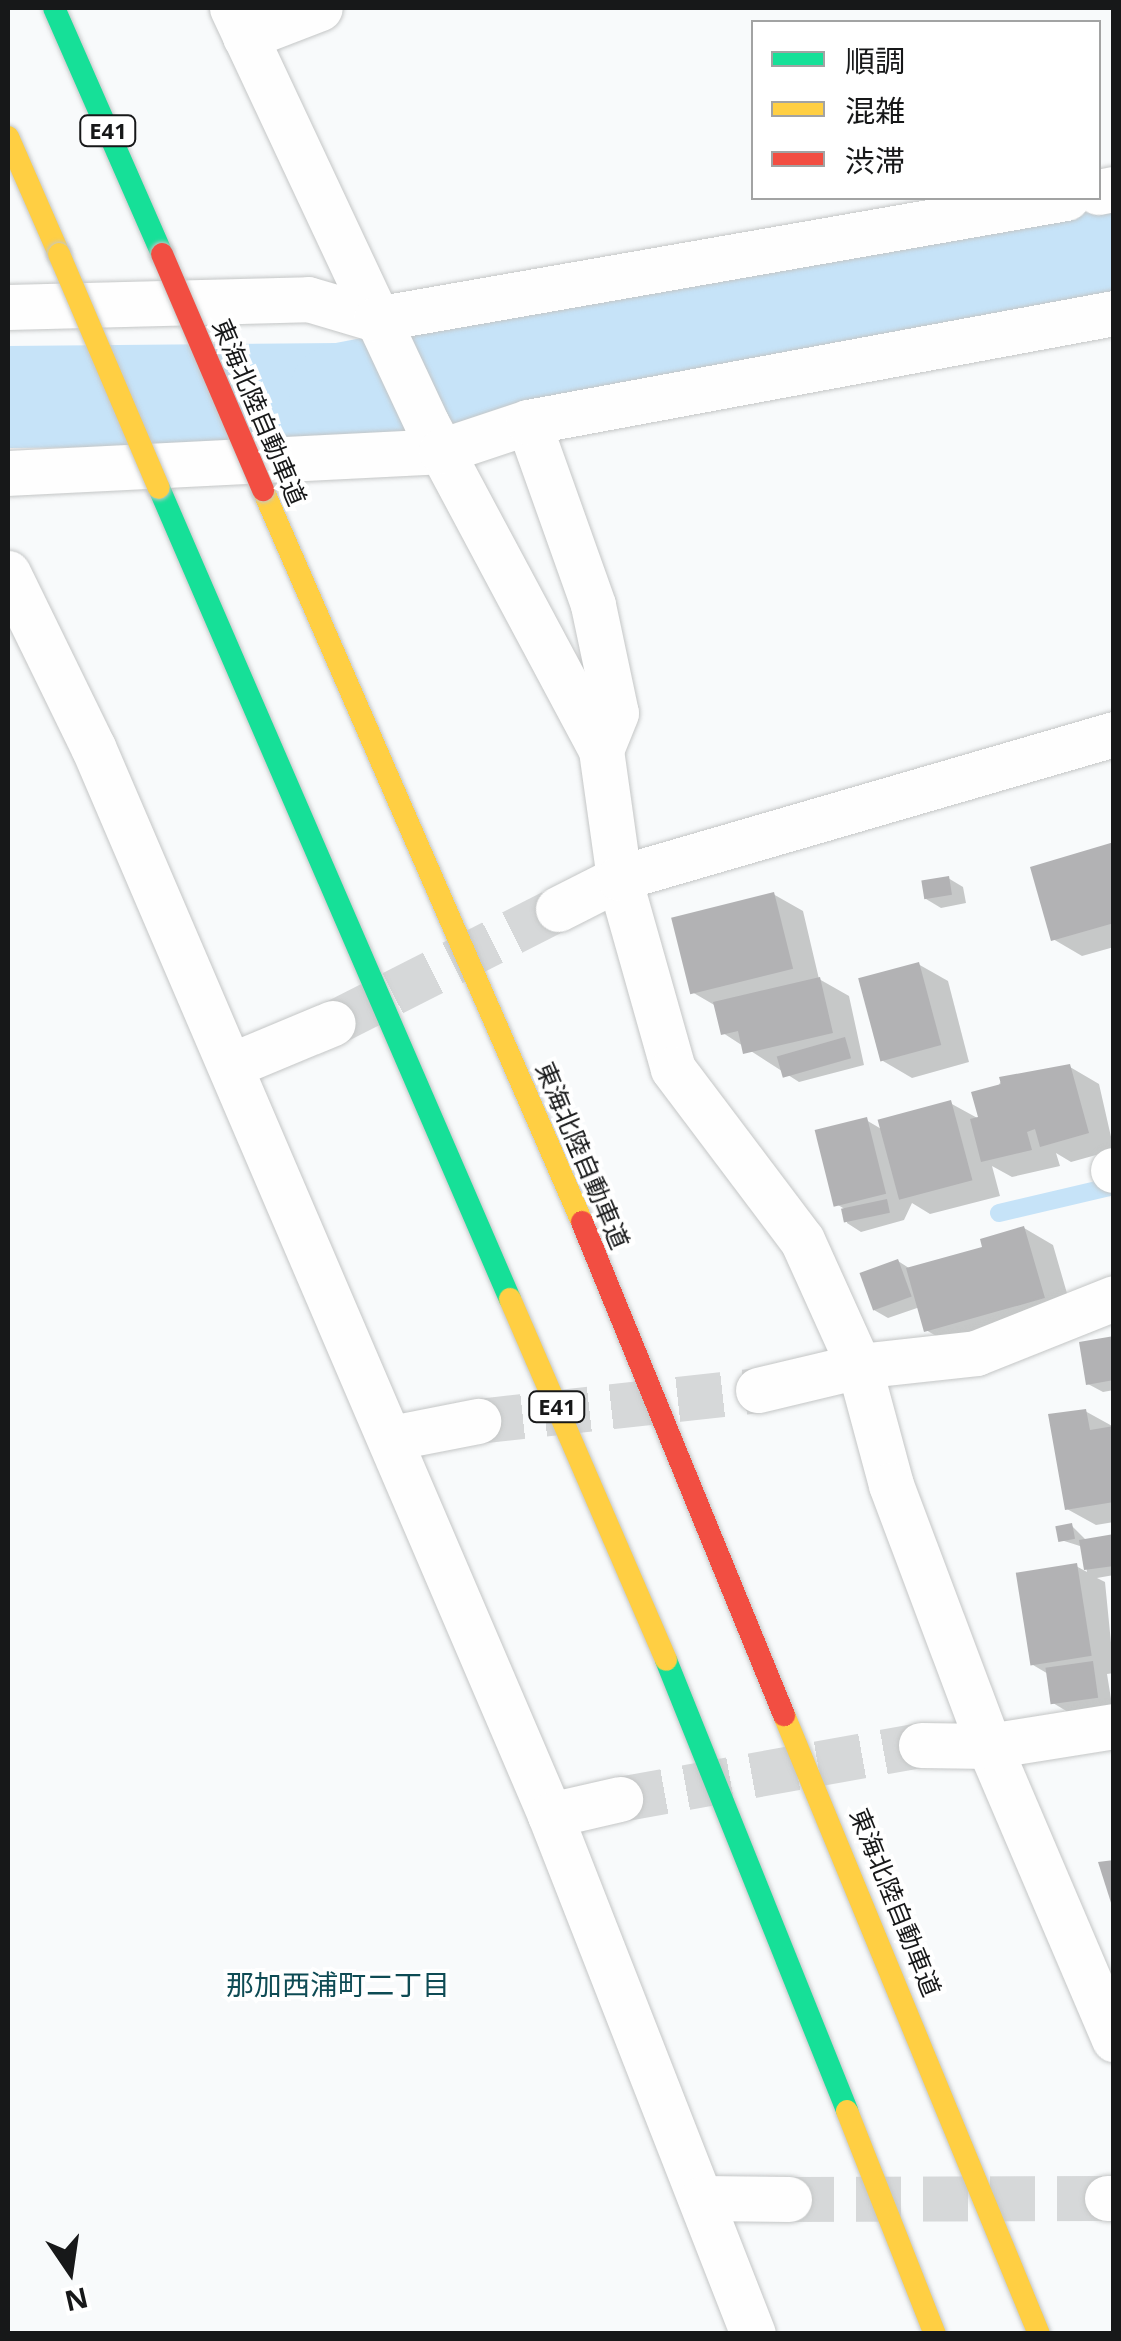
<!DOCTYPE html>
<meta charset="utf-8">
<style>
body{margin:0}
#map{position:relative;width:1121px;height:2341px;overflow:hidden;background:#f8fafb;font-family:"Open Sans","Noto Sans JP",sans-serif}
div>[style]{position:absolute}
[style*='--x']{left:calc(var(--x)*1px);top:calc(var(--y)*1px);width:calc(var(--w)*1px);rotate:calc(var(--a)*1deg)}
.shadow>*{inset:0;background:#0003}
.stream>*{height:18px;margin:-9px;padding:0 9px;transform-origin:9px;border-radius:9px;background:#c6e3f8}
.river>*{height:102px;margin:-51px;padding:0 51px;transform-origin:51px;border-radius:51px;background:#c6e3f8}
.building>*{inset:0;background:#b2b2b4;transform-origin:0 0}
.street-tunnel>*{height:45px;margin-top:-22.5px;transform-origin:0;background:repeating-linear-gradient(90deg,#d6d8d9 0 45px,transparent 0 67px)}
.roads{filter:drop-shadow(0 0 2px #c4c6c6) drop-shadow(0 0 2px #c4c6c6)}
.street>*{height:45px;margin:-22.5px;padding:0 22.5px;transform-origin:22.5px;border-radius:22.5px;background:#fefefe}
.fast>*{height:22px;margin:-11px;padding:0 11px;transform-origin:11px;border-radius:11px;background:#16e098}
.slow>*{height:22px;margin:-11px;padding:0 11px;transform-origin:11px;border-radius:11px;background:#ffcf43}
.jam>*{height:22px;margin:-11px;padding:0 11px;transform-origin:11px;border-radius:11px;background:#f24e42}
.bridges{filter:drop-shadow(0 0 2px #c4c6c6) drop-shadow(0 0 2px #c4c6c6)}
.slow-bridge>*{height:22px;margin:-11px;padding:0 11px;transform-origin:11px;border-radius:11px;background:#ffcf43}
.jam-bridge>*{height:22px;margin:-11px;padding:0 11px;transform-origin:11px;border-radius:11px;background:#f24e42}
span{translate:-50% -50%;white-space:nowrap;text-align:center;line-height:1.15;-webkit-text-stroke:8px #fff;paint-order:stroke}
.shield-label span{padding:2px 8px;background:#fff;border:2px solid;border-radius:8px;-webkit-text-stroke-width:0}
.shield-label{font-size:22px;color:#171819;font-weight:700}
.street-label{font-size:25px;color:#171819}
.neighbourhood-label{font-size:28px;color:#0e4b54}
.frame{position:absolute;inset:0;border:10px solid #171819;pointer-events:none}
.legend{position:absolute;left:751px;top:20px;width:350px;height:180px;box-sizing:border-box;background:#fff;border:2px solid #a2a3a3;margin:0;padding:12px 18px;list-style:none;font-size:30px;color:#171819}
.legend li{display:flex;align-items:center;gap:20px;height:50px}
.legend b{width:50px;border:2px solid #a2a3a3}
.north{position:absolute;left:20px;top:2221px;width:100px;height:100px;-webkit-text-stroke:8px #fff;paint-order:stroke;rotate:167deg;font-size:28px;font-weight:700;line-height:40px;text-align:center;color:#171819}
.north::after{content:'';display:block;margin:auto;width:35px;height:45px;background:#171819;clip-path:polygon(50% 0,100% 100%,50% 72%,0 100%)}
</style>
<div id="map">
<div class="shadow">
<i style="clip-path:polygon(1114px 845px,1114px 947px,1082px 956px,1053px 939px)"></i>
<i style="clip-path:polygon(948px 878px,963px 887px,966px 903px,941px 908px,926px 899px)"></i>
<i style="clip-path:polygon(773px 894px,803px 911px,819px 979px,849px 996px,864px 1065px,799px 1082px,723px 1033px,716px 1006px,692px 992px)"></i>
<i style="clip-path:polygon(918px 964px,948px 981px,969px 1062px,912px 1078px,883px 1061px)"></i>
<i style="clip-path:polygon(1070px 1067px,1099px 1084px,1114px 1150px,1071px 1162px,1056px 1153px,1060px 1166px,1012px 1177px,992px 1166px,1000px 1196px,930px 1214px,912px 1203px,904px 1220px,861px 1232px,847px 1223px,848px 1211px,838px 1205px,866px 1120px,883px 1130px,950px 1103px,981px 1120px,1002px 1079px)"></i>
<i style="clip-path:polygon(1024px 1228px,1053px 1245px,1073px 1314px,955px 1347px,926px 1330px,920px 1307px,888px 1318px,874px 1310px,898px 1261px,912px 1270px,985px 1249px)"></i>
<i style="clip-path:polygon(1114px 1337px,1114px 1390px,1103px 1392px,1088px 1384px)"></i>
<i style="clip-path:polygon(1085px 1411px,1114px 1427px,1114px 1522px,1096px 1525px,1067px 1509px)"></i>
<i style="clip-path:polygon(1072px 1526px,1087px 1541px,1114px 1537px,1114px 1575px,1097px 1578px,1105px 1582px,1114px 1673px,1107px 1674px,1112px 1705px,1068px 1712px,1053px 1703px,1050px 1675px,1033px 1665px,1076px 1566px,1087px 1572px,1083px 1547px,1061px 1540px)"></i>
</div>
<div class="stream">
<i style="--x:999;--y:1213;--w:118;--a:-13.2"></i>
</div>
<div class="river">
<i style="--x:8;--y:397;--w:332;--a:-0.5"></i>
<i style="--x:340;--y:394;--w:788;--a:-10.83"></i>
</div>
<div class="building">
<i style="clip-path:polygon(1114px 842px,1114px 923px,1051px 941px,1030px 867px)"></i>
<i style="left:949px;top:876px;width:19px;height:28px;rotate:81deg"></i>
<i style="left:774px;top:892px;width:79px;height:106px;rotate:76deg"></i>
<i style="left:919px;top:962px;width:86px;height:63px;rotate:75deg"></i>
<i style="clip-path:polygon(820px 977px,833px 1033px,743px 1054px,738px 1031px,721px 1035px,713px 1002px)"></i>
<i style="left:845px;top:1037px;width:22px;height:71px;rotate:74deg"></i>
<i style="clip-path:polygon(1070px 1064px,1089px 1133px,1040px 1147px,1035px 1129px,1027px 1132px,1032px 1150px,981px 1162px,970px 1119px,978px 1117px,971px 1092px,1001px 1084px,999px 1077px)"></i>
<i style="left:951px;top:1100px;width:83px;height:76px;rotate:75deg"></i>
<i style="left:867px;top:1117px;width:79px;height:54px;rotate:76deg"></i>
<i style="left:887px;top:1199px;width:14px;height:47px;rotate:78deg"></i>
<i style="clip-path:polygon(1024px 1226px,1045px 1298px,924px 1332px,906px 1268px,982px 1247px,980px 1239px)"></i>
<i style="left:898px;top:1259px;width:40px;height:41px;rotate:70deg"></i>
<i style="clip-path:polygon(1114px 1336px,1114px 1380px,1086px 1385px,1079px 1342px)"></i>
<i style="clip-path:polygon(1086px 1409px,1090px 1430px,1114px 1426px,1114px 1502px,1065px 1510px,1048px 1414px)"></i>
<i style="left:1072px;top:1523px;width:16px;height:17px;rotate:79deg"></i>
<i style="clip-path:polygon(1114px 1534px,1114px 1566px,1084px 1570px,1079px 1540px)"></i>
<i style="left:1077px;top:1563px;width:94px;height:62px;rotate:81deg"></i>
<i style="left:1093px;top:1661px;width:37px;height:48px;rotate:82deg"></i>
<i style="clip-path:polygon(1114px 1860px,1114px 1908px,1113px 1909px,1098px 1862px)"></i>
</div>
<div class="street-tunnel">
<i style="--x:333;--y:1023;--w:252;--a:-26.9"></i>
<i style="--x:478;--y:1421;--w:282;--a:-6.3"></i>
<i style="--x:620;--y:1799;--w:306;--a:-10.2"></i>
<i style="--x:789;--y:2199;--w:318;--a:-0.2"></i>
</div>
<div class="roads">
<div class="street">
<i style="--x:232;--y:8;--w:459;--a:64.9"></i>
<i style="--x:427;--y:424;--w:370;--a:61.9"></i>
<i style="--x:601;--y:750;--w:129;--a:82"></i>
<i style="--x:619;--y:878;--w:198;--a:74.2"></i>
<i style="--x:673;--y:1069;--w:214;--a:53"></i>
<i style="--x:802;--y:1240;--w:138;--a:65.7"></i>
<i style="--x:859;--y:1366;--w:123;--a:74.9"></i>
<i style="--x:891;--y:1485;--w:279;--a:69.4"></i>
<i style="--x:989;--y:1746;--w:319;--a:66.9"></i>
<i style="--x:245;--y:37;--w:80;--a:-21.1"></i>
<i style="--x:1098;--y:192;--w:16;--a:-11"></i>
<i style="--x:8;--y:307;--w:300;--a:-1.5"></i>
<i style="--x:308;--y:299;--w:71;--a:16.4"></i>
<i style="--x:376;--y:319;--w:701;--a:-9.95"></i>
<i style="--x:528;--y:422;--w:194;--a:70.4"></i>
<i style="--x:593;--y:605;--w:110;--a:78"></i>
<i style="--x:616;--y:713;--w:40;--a:112"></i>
<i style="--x:8;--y:473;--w:434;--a:-2.9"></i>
<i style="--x:441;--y:451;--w:92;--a:-18.4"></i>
<i style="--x:528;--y:422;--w:596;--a:-10.54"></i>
<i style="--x:8;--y:573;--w:194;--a:64"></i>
<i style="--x:93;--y:747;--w:1162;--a:66.83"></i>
<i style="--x:550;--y:1815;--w:557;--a:68.64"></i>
<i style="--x:558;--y:909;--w:68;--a:-26.9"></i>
<i style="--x:619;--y:878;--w:516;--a:-16.22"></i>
<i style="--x:232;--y:1065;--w:109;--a:-22.6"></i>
<i style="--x:1113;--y:1170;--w:1;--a:0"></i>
<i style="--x:758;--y:1390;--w:104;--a:-13.4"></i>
<i style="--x:859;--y:1366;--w:118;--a:-6.3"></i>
<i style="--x:976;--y:1353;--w:149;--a:-21.7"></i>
<i style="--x:391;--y:1438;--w:89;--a:-11.1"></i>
<i style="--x:921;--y:1745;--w:68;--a:0.8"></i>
<i style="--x:989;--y:1746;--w:127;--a:-9.1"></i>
<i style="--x:550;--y:1815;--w:72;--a:-12.9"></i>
<i style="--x:703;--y:2198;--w:86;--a:0.7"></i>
<i style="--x:1107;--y:2198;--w:7;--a:0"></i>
</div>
<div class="fast">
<i style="--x:54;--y:8;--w:269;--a:66.3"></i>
<i style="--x:159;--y:488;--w:884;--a:66.6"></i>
<i style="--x:666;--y:1660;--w:486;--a:68.1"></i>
</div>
<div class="slow">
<i style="--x:8;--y:137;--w:128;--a:66.4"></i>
<i style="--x:263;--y:490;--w:798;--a:66.45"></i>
<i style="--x:510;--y:1299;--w:393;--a:66.6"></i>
<i style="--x:784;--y:1715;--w:669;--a:67.61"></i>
<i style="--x:847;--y:2111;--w:240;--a:68.5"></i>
</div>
<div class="jam">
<i style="--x:582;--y:1222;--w:533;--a:67.72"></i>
</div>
</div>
<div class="bridges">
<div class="slow-bridge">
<i style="--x:59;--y:254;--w:254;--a:66.9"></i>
</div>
<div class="jam-bridge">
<i style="--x:162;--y:254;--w:257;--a:66.8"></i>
</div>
</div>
<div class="shield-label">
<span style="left:108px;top:131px">E41</span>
<span style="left:557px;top:1407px">E41</span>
</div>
<div class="street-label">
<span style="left:260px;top:412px;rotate:67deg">東海北陸自動車道</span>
<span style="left:583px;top:1155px;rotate:67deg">東海北陸自動車道</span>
<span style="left:896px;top:1902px;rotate:68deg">東海北陸自動車道</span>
</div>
<div class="neighbourhood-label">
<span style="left:338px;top:1984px">那加西浦町二丁目</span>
</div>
<div class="frame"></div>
<ul class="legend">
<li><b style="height:12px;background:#16e098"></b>順調</li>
<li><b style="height:12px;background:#ffcf43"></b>混雑</li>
<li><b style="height:12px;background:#f24e42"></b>渋滞</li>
</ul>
<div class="north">N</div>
</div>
